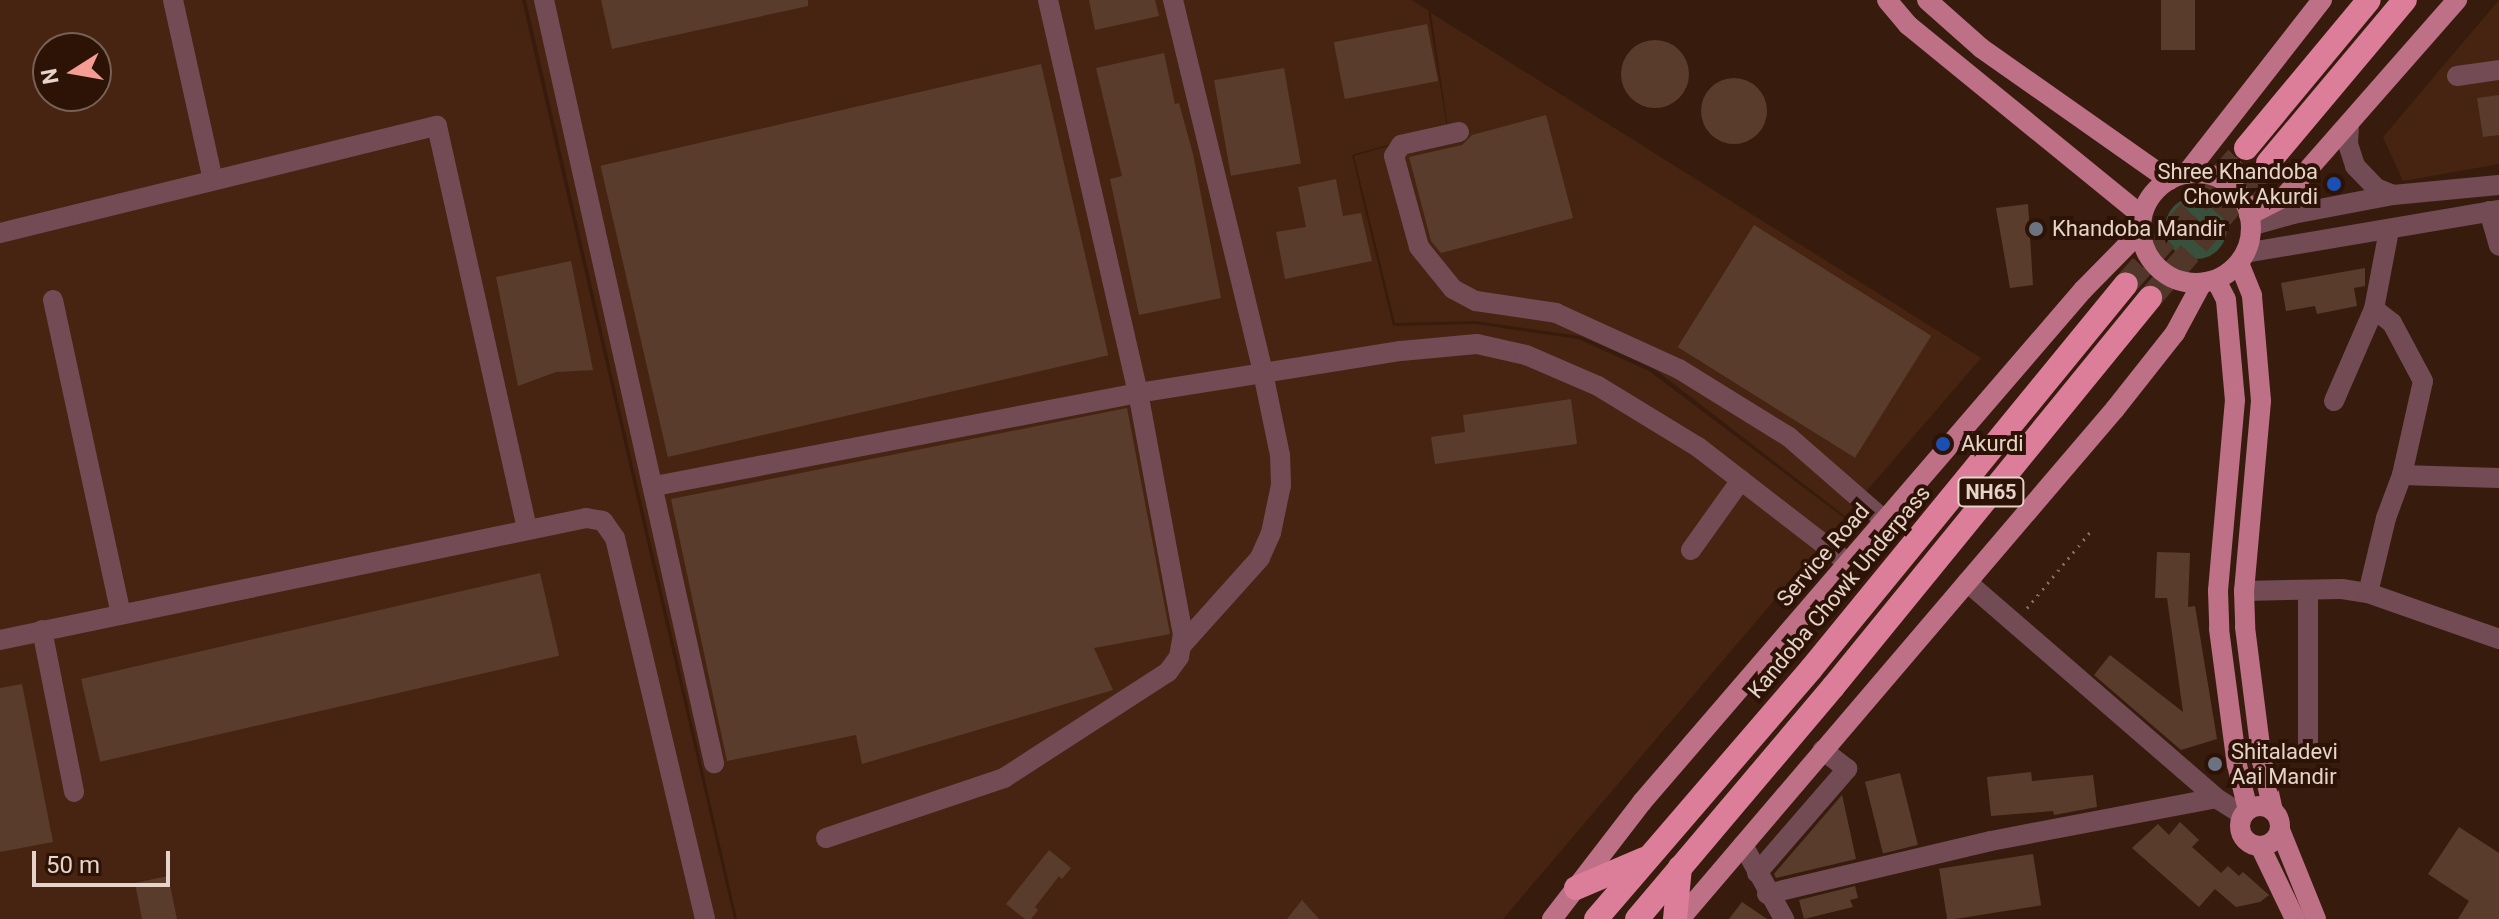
<!DOCTYPE html>
<style>
body{margin:0}
#map{position:relative;width:2499px;height:919px;overflow:hidden;background:#371c0d;font-family:Roboto,sans-serif}
div>[style]{position:absolute}
[style*='--x']{left:calc(var(--x)*1px);top:calc(var(--y)*1px);width:calc(var(--w)*1px);rotate:calc(var(--a)*1deg)}
.built>*{inset:0;background:#462411}
.green>*{inset:0;background:#38513c}
.round{border-radius:50%}
.building>*{inset:0;background:#5a3c2c;transform-origin:0 0}
.highway-tunnel>*{height:24px;margin-top:-12px;transform-origin:0;background:repeating-linear-gradient(90deg,#513729 0 24px,transparent 0 36px)}
.path>*{height:3px;margin-top:-1.5px;transform-origin:0;background:repeating-linear-gradient(90deg,#856d61 0 2px,transparent 0 8px)}
.minor>*{height:20px;margin:-10px;padding:0 10px;transform-origin:10px;border-radius:10px;background:#724b55}
.major>*{height:20px;margin:-10px;padding:0 10px;transform-origin:10px;border-radius:10px;background:#be7086}
.major>.ring{margin:-10px;padding:0;box-sizing:content-box;background:none;border:20px solid #be7086;border-radius:50%}
.highway>*{height:24px;margin:-12px;padding:0 12px;transform-origin:12px;border-radius:12px;background:#dc7e99}
.dots>*{width:22px;height:22px;translate:-50% -50%;box-sizing:border-box;border:4px solid #2d1305;border-radius:50%}
span{translate:-50% -50%;white-space:nowrap;text-align:center;line-height:1.15;-webkit-text-stroke:8px #2d1305;paint-order:stroke}
.shield-label span{padding:2px 6px;background:#2d1305;border:2px solid;border-radius:6px;-webkit-text-stroke-width:0}
.shield-label{font-size:20px;color:#e6d3ca;font-weight:700}
.poi-label{font-size:22px;color:#e6d3ca}
.right{translate:-100% -50%;text-align:right}
.left{translate:0 -50%;text-align:left}
.street-label{font-size:22px;color:#e6d3ca}
.north{position:absolute;left:32px;top:32px;width:80px;height:80px;box-sizing:border-box;background:#2d1305;border:2px solid #776054;border-radius:50%;rotate:259deg;font-size:22px;font-weight:700;line-height:32px;text-align:center;color:#e6d3ca}
.north::after{content:'';display:block;margin:auto;width:28px;height:36px;background:#f59c93;clip-path:polygon(50% 0,100% 100%,50% 72%,0 100%)}
.scale{position:absolute;left:32px;top:851px;width:138px;height:36px;box-sizing:border-box;border:4px solid #e6d3ca;border-top:0;padding-left:10px;font-size:24px;line-height:28px;white-space:nowrap;color:#e6d3ca;-webkit-text-stroke:6px #2d1305;paint-order:stroke}
</style>
<div id="map">
<div class="built">
<i style="clip-path:polygon(evenodd,0 0,522px 0,734px 919px,0 919px,0 0,48px 48px,96px 48px,96px 96px,48px 96px,48px 48px)"></i>
<i style="clip-path:polygon(526px 0,1411px 0,1428px 10px,1447px 128px,1352px 155px,1393px 326px,1475px 324px,1578px 339px,1649px 371px,1844px 518px,1503px 919px,737px 919px)"></i>
<i style="clip-path:polygon(2499px 0,2499px 164px,2403px 181px,2383px 137px)"></i>
<i style="clip-path:polygon(1431px 13px,1981px 358px,1845px 516px,1652px 367px,1580px 336px,1475px 321px,1395px 323px,1354px 156px,1448px 129px)"></i>
</div>
<div class="green">
<i class="round" style="left:2165px;top:197px;width:62px;height:62px"></i>
</div>
<div class="building">
<i style="clip-path:polygon(601px 0,808px 0,808px 6px,612px 49px)"></i>
<i style="clip-path:polygon(1089px 0,1155px 0,1159px 16px,1095px 30px)"></i>
<i style="left:2161px;top:0;width:34px;height:50px"></i>
<i style="left:1427px;top:24px;width:58px;height:95px;rotate:79deg"></i>
<i class="round" style="left:1621px;top:40px;width:68px;height:68px"></i>
<i style="clip-path:polygon(1164px 53px,1175px 104px,1179px 103px,1193px 154px,1221px 298px,1139px 315px,1110px 179px,1122px 176px,1096px 68px)"></i>
<i style="left:1041px;top:64px;width:299px;height:452px;rotate:77deg"></i>
<i style="left:1284px;top:68px;width:97px;height:71px;rotate:80deg"></i>
<i class="round" style="left:1701px;top:78px;width:66px;height:66px"></i>
<i style="clip-path:polygon(2499px 95px,2499px 135px,2483px 137px,2477px 98px)"></i>
<i style="clip-path:polygon(1546px 115px,1573px 218px,1441px 253px,1431px 241px,1409px 157px,1462px 145px,1472px 135px)"></i>
<i style="clip-path:polygon(1336px 179px,1343px 216px,1361px 213px,1372px 261px,1285px 279px,1276px 232px,1306px 227px,1298px 187px)"></i>
<i style="clip-path:polygon(2028px 204px,2033px 285px,2010px 288px,1996px 208px)"></i>
<i style="left:1754px;top:225px;width:209px;height:144px;rotate:32deg"></i>
<i style="clip-path:polygon(571px 261px,593px 370px,556px 372px,518px 386px,496px 277px)"></i>
<i style="clip-path:polygon(2365px 268px,2365px 286px,2354px 288px,2357px 306px,2317px 314px,2315px 306px,2286px 311px,2281px 283px)"></i>
<i style="clip-path:polygon(1571px 399px,1577px 444px,1435px 464px,1431px 437px,1465px 432px,1463px 415px)"></i>
<i style="clip-path:polygon(1127px 408px,1170px 634px,1094px 648px,1113px 690px,862px 764px,856px 735px,727px 761px,671px 499px)"></i>
<i style="clip-path:polygon(2157px 552px,2190px 553px,2188px 607px,2195px 606px,2217px 739px,2181px 750px,2094px 675px,2110px 655px,2183px 712px,2167px 598px,2155px 598px)"></i>
<i style="left:540px;top:573px;width:85px;height:471px;rotate:77deg"></i>
<i style="clip-path:polygon(22px 684px,53px 842px,0 852px,0 688px)"></i>
<i style="clip-path:polygon(2031px 772px,2032px 781px,2093px 775px,2097px 807px,2054px 815px,2053px 811px,1991px 816px,1987px 777px)"></i>
<i style="left:1900px;top:773px;width:74px;height:36px;rotate:76deg"></i>
<i style="clip-path:polygon(1842px 795px,1856px 859px,1776px 878px,1774px 874px)"></i>
<i style="clip-path:polygon(2180px 822px,2199px 840px,2192px 847px,2221px 873px,2228px 866px,2239px 876px,2243px 872px,2269px 895px,2260px 902px,2236px 907px,2215px 889px,2199px 907px,2132px 848px,2158px 824px,2169px 835px)"></i>
<i style="clip-path:polygon(2459px 827px,2499px 853px,2499px 919px,2458px 919px,2469px 901px,2428px 874px)"></i>
<i style="clip-path:polygon(1049px 850px,1071px 868px,1062px 879px,1059px 876px,1035px 907px,1038px 910px,1031px 919px,1025px 919px,1006px 904px)"></i>
<i style="left:2033px;top:854px;width:52px;height:95px;rotate:81deg"></i>
<i style="clip-path:polygon(168px 876px,177px 919px,142px 919px,135px 883px)"></i>
<i style="clip-path:polygon(1855px 886px,1858px 898px,1850px 900px,1853px 907px,1804px 919px,1799px 900px)"></i>
<i style="clip-path:polygon(1302px 900px,1319px 919px,1287px 919px)"></i>
<i style="clip-path:polygon(1742px 902px,1767px 919px,1729px 919px)"></i>
</div>
<div class="highway-tunnel">
<i style="--x:2126;--y:284;--w:181;--a:-48.6"></i>
<i style="--x:2150;--y:298;--w:179;--a:-48.8"></i>
</div>
<div class="path">
<i style="--x:2027;--y:608;--w:99;--a:-50.3"></i>
</div>
<div class="minor">
<i style="--x:173;--y:0;--w:184;--a:77.5"></i>
<i style="--x:544;--y:0;--w:782;--a:77.44"></i>
<i style="--x:1173;--y:0;--w:384;--a:76.4"></i>
<i style="--x:1263;--y:373;--w:84;--a:78.3"></i>
<i style="--x:1280;--y:455;--w:30;--a:88"></i>
<i style="--x:1281;--y:485;--w:49;--a:101.8"></i>
<i style="--x:1271;--y:533;--w:27;--a:114"></i>
<i style="--x:1260;--y:558;--w:117;--a:131.9"></i>
<i style="--x:2457;--y:76;--w:42;--a:-8.1"></i>
<i style="--x:2349;--y:125;--w:19;--a:93"></i>
<i style="--x:2348;--y:144;--w:23;--a:72"></i>
<i style="--x:2355;--y:166;--w:30;--a:46"></i>
<i style="--x:2376;--y:188;--w:18;--a:22"></i>
<i style="--x:2393;--y:195;--w:106;--a:-5.4"></i>
<i style="--x:1459;--y:132;--w:59;--a:167.4"></i>
<i style="--x:1401;--y:145;--w:13;--a:122"></i>
<i style="--x:1394;--y:156;--w:94;--a:74.6"></i>
<i style="--x:1419;--y:247;--w:54;--a:51"></i>
<i style="--x:1453;--y:289;--w:26;--a:28"></i>
<i style="--x:1476;--y:301;--w:81;--a:8.5"></i>
<i style="--x:1556;--y:313;--w:135;--a:24.5"></i>
<i style="--x:1679;--y:369;--w:129;--a:31.7"></i>
<i style="--x:1789;--y:437;--w:126;--a:41.1"></i>
<i style="--x:2489;--y:211;--w:36;--a:74"></i>
<i style="--x:2251;--y:226;--w:44;--a:-15.9"></i>
<i style="--x:2293;--y:214;--w:102;--a:-10.8"></i>
<i style="--x:0;--y:233;--w:450;--a:-13.8"></i>
<i style="--x:437;--y:126;--w:414;--a:77.4"></i>
<i style="--x:2245;--y:253;--w:258;--a:-9.6"></i>
<i style="--x:53;--y:300;--w:321;--a:77.8"></i>
<i style="--x:2334;--y:401;--w:100;--a:-66.5"></i>
<i style="--x:2374;--y:309;--w:80;--a:-79.2"></i>
<i style="--x:2402;--y:475;--w:97;--a:1.8"></i>
<i style="--x:655;--y:486;--w:492;--a:-10.9"></i>
<i style="--x:1138;--y:393;--w:266;--a:-9.1"></i>
<i style="--x:1401;--y:351;--w:76;--a:-5.3"></i>
<i style="--x:1477;--y:344;--w:50;--a:12.7"></i>
<i style="--x:1526;--y:355;--w:78;--a:23.3"></i>
<i style="--x:1598;--y:386;--w:117;--a:31.4"></i>
<i style="--x:1698;--y:447;--w:190;--a:37.7"></i>
<i style="--x:1691;--y:550;--w:86;--a:-54.5"></i>
<i style="--x:1967;--y:582;--w:330;--a:40.9"></i>
<i style="--x:2216;--y:798;--w:32;--a:32"></i>
<i style="--x:2308;--y:590;--w:163;--a:90"></i>
<i style="--x:2244;--y:591;--w:98;--a:-1.2"></i>
<i style="--x:2342;--y:589;--w:26;--a:9"></i>
<i style="--x:2368;--y:593;--w:139;--a:19.3"></i>
<i style="--x:2368;--y:593;--w:77;--a:-76.5"></i>
<i style="--x:2386;--y:518;--w:46;--a:-69.6"></i>
<i style="--x:2402;--y:475;--w:96;--a:-77.4"></i>
<i style="--x:2423;--y:381;--w:66;--a:-118.1"></i>
<i style="--x:2392;--y:323;--w:23;--a:-142"></i>
<i style="--x:42;--y:630;--w:165;--a:78.8"></i>
<i style="--x:0;--y:640;--w:599;--a:-11.76"></i>
<i style="--x:586;--y:518;--w:17;--a:10"></i>
<i style="--x:603;--y:521;--w:21;--a:55"></i>
<i style="--x:615;--y:538;--w:391;--a:76.7"></i>
<i style="--x:826;--y:838;--w:188;--a:-18.6"></i>
<i style="--x:1004;--y:778;--w:195;--a:-32.9"></i>
<i style="--x:1168;--y:672;--w:19;--a:-54"></i>
<i style="--x:1179;--y:657;--w:22;--a:-80"></i>
<i style="--x:1183;--y:635;--w:246;--a:-100.5"></i>
<i style="--x:1138;--y:393;--w:403;--a:-102.9"></i>
<i style="--x:1743;--y:845;--w:85;--a:61"></i>
<i style="--x:1757;--y:873;--w:138;--a:-49.1"></i>
<i style="--x:1847;--y:769;--w:31;--a:-142"></i>
<i style="--x:1767;--y:894;--w:230;--a:-13.3"></i>
<i style="--x:1991;--y:841;--w:229;--a:-10.8"></i>
</div>
<div class="major">
<i style="--x:1887;--y:0;--w:33;--a:50"></i>
<i style="--x:1908;--y:25;--w:302;--a:39.2"></i>
<i style="--x:1927;--y:0;--w:72;--a:41.6"></i>
<i style="--x:1981;--y:48;--w:230;--a:35.1"></i>
<i class="ring" style="left:2141px;top:173px;width:90px;height:90px"></i>
<i style="--x:2186;--y:174;--w:221;--a:-52"></i>
<i style="--x:2249;--y:215;--w:38;--a:-27"></i>
<i style="--x:2283;--y:198;--w:264;--a:-48.7"></i>
<i style="--x:2239;--y:263;--w:35;--a:68"></i>
<i style="--x:2252;--y:296;--w:105;--a:85.1"></i>
<i style="--x:2261;--y:401;--w:191;--a:95.1"></i>
<i style="--x:2244;--y:591;--w:36;--a:88"></i>
<i style="--x:2245;--y:627;--w:135;--a:82.8"></i>
<i style="--x:2262;--y:761;--w:51;--a:77.6"></i>
<i style="--x:2216;--y:280;--w:22;--a:63"></i>
<i style="--x:2226;--y:300;--w:100;--a:84.9"></i>
<i style="--x:2235;--y:400;--w:192;--a:95.1"></i>
<i style="--x:2218;--y:591;--w:38;--a:88"></i>
<i style="--x:2219;--y:629;--w:137;--a:82.5"></i>
<i style="--x:2237;--y:765;--w:46;--a:76.3"></i>
<i class="ring" style="left:2240px;top:806px;width:20px;height:20px"></i>
<i style="--x:2280;--y:830;--w:96;--a:68"></i>
<i style="--x:2260;--y:846;--w:81;--a:64.4"></i>
<i style="--x:1552;--y:919;--w:148;--a:-52.4"></i>
<i style="--x:1642;--y:802;--w:676;--a:-49.26"></i>
<i style="--x:2083;--y:290;--w:83;--a:-45.5"></i>
<i style="--x:1680;--y:919;--w:670;--a:-49.54"></i>
<i style="--x:2115;--y:409;--w:97;--a:-51.7"></i>
<i style="--x:2175;--y:333;--w:57;--a:-61.6"></i>
</div>
<div class="highway">
<i style="--x:2246;--y:148;--w:192;--a:-50.3"></i>
<i style="--x:2268;--y:163;--w:213;--a:-50"></i>
<i style="--x:1576;--y:888;--w:74;--a:-23.1"></i>
<i style="--x:1596;--y:919;--w:330;--a:-49.3"></i>
<i style="--x:1811;--y:669;--w:497;--a:-50.7"></i>
<i style="--x:1637;--y:919;--w:304;--a:-49.8"></i>
<i style="--x:1833;--y:687;--w:502;--a:-50.82"></i>
<i style="--x:1675;--y:919;--w:52;--a:-84.5"></i>
</div>
<div class="dots">
<i style="left:2334px;top:184px;background:#1a4fb4"></i>
<i style="left:2036px;top:229px;background:#6b7280"></i>
<i style="left:1943px;top:444px;background:#1a4fb4"></i>
<i style="left:2215px;top:764px;background:#6b7280"></i>
</div>
<div class="shield-label">
<span style="left:1991px;top:492px">NH65</span>
</div>
<div class="poi-label">
<span class="right" style="left:2318px;top:184px">Shree Khandoba<br>Chowk Akurdi</span>
<span class="left" style="left:2052px;top:229px">Khandoba Mandir</span>
<span class="left" style="left:1961px;top:444px">Akurdi</span>
<span class="left" style="left:2231px;top:764px">Shitaladevi<br>Aai Mandir</span>
</div>
<div class="street-label">
<span style="left:1823px;top:555px;rotate:-49deg">Service Road</span>
<span style="left:1839px;top:592px;rotate:-50deg">Kandoba Chowk Underpass</span>
</div>
<div class="north">N</div>
<div class="scale">50 m</div>
</div>
